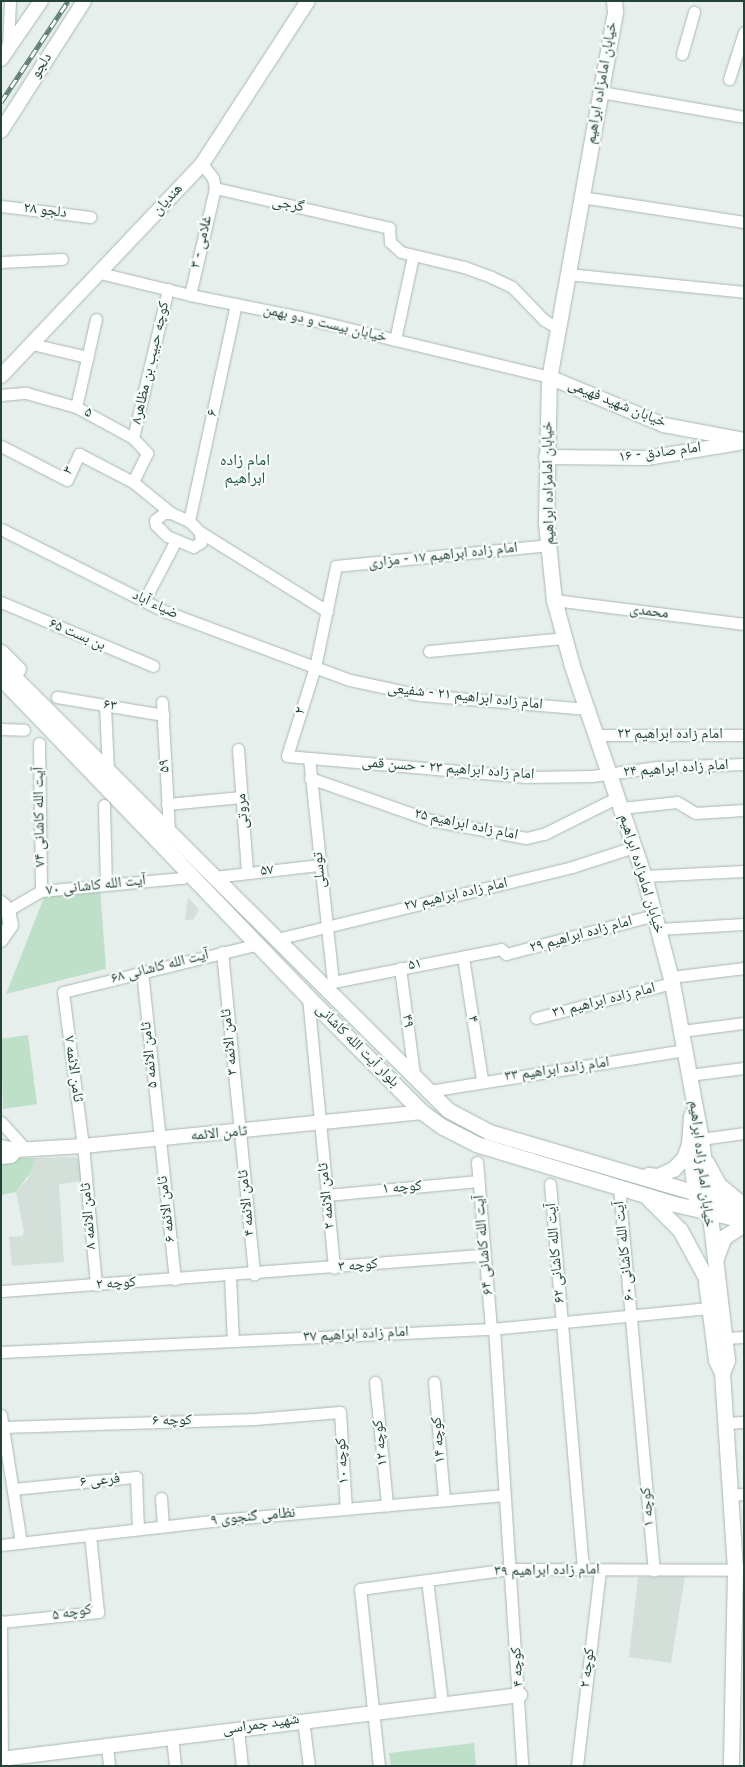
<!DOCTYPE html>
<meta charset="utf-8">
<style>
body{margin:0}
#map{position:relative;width:745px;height:1767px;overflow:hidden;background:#e6efeb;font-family:Overpass,"Noto Naskh Arabic",sans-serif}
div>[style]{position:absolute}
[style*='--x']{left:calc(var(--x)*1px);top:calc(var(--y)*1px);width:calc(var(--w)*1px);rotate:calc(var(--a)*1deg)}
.built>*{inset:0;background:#d4dfda}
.green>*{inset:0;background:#bfe0c8}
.roads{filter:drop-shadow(0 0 1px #a8b8b2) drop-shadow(0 0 1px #a8b8b2)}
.minor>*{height:11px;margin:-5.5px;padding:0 5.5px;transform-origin:5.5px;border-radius:5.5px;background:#fff}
.tertiary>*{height:14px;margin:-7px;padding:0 7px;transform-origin:7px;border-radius:7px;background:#fff}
.secondary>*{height:15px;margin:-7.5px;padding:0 7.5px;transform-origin:7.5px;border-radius:7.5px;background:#fff}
.rail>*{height:5px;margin-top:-2.5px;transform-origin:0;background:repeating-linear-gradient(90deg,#f7fbf9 0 9px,#5f7d75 0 18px);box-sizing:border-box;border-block:1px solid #5f7d75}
span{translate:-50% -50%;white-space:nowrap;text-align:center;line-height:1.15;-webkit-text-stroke:4.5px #f7fbf9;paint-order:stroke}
.street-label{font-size:15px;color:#24423a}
.neighbourhood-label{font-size:16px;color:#1f5548}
.frame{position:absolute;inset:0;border:2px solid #24423a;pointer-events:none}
</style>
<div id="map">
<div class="built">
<i style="clip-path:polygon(188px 897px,199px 910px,193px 920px,185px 920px)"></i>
<i style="clip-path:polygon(76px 1157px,81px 1161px,82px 1181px,59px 1184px,64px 1262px,12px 1266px,9px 1237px,22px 1236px,24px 1232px,16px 1192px,28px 1179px,35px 1158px)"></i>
<i style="clip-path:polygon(685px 1576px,671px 1663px,629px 1657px,638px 1577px)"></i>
</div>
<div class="green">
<i style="clip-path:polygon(100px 888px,106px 969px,6px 994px,45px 895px)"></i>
<i style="clip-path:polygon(28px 1035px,37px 1104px,3px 1109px,1px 1039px)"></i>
<i style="clip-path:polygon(17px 1158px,35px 1158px,31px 1172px,16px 1192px,1px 1195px,1px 1162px)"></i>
<i style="clip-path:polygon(474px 1743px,476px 1766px,391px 1766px,389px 1753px)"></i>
</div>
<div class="roads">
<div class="minor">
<i style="--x:8;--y:48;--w:47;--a:-87.6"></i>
<i style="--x:682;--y:54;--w:44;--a:-74.1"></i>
<i style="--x:729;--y:79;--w:49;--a:-72.3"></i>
<i style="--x:601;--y:92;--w:145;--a:9.9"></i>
<i style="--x:202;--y:164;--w:18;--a:52"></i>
<i style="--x:213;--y:178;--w:10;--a:79"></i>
<i style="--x:215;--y:188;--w:179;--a:12.9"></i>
<i style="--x:389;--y:228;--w:14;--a:86"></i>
<i style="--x:390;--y:242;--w:15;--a:42"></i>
<i style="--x:401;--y:252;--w:65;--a:13.4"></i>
<i style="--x:464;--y:267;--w:29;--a:20"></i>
<i style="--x:491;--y:277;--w:23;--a:25"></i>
<i style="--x:512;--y:287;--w:46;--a:45.9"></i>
<i style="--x:544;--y:320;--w:16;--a:30"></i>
<i style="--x:581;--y:197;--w:165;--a:8.7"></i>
<i style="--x:1;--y:206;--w:90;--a:7"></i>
<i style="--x:1;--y:262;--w:61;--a:-2.8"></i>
<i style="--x:100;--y:273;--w:93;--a:13.7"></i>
<i style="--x:190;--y:295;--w:112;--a:11.3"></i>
<i style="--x:300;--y:317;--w:256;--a:13.5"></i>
<i style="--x:568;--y:274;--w:177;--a:5.8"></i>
<i style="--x:190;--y:295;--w:110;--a:-76.8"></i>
<i style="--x:395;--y:340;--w:86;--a:-77.9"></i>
<i style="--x:32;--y:344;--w:57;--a:13.3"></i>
<i style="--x:1;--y:395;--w:25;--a:-5"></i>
<i style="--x:26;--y:393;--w:52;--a:15.6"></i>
<i style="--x:76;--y:407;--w:65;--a:28.5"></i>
<i style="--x:133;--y:438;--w:21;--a:47"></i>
<i style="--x:147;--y:453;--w:32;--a:116"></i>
<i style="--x:76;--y:407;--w:90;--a:-77.2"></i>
<i style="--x:133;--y:438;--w:153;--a:-76.8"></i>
<i style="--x:1;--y:446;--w:74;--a:27.3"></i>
<i style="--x:67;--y:480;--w:29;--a:-65"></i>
<i style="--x:79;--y:454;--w:61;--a:27.4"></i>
<i style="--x:133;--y:482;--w:49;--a:39.2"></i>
<i style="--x:164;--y:513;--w:7;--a:0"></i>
<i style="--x:171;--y:513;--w:20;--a:24"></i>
<i style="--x:189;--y:521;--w:16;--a:45"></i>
<i style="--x:200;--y:532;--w:10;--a:84"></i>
<i style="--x:201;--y:542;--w:9;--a:148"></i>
<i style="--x:193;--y:547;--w:28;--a:-157"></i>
<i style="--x:167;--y:536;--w:16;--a:-135"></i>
<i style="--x:156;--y:525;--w:5;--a:-101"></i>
<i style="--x:155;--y:520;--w:11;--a:-38"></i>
<i style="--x:189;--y:521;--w:222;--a:-77.8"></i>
<i style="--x:1;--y:529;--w:182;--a:26.7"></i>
<i style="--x:164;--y:611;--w:198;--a:20.4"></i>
<i style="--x:350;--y:680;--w:72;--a:12.1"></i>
<i style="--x:420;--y:695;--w:169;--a:4.8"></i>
<i style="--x:200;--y:532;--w:150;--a:31.9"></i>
<i style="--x:549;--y:545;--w:214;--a:174.4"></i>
<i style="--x:336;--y:566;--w:103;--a:101.7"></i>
<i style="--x:315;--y:667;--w:93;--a:107.5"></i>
<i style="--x:287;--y:756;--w:239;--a:5"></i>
<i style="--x:525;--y:777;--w:67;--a:-0.9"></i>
<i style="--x:592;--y:776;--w:66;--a:-7.9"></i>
<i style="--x:657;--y:767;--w:87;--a:-2"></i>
<i style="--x:554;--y:600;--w:192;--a:7.2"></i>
<i style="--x:144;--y:601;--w:69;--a:-62.3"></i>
<i style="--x:1;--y:602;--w:165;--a:22.8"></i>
<i style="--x:429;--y:651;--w:137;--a:-5.5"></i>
<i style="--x:57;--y:697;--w:108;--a:9.6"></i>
<i style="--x:162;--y:702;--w:128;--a:86.9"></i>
<i style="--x:105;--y:705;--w:66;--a:87.4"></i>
<i style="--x:1;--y:729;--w:23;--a:2"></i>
<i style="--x:597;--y:735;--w:147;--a:0"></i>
<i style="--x:39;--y:743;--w:148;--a:89.2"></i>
<i style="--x:238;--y:749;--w:124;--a:85.8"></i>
<i style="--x:309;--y:758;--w:225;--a:83.9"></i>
<i style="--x:310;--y:778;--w:127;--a:19.3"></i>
<i style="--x:430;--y:820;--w:98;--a:10.6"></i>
<i style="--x:526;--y:838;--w:18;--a:-13"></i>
<i style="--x:544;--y:834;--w:83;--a:-26.6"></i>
<i style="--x:167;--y:804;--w:75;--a:-5.3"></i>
<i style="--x:104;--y:805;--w:80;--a:88.6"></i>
<i style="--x:621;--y:808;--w:56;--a:-6.1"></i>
<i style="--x:677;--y:802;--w:21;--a:31"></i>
<i style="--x:695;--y:813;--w:49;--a:-3.5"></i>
<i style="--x:644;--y:876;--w:100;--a:-2.9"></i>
<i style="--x:214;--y:877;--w:107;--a:-6.5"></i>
<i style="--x:8;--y:910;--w:38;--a:-30"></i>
<i style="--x:41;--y:891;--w:142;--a:-5.3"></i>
<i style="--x:182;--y:878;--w:6;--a:-51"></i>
<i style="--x:659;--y:929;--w:85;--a:-3.4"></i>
<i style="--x:277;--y:939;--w:304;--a:-13.7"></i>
<i style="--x:572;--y:867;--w:65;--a:-17.9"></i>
<i style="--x:222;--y:952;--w:324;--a:84.3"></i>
<i style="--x:463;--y:957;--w:124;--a:81.2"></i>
<i style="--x:400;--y:968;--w:108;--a:82.5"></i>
<i style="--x:142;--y:971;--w:310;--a:83.9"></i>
<i style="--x:671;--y:977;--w:74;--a:-7"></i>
<i style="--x:322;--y:987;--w:12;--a:-24"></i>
<i style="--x:333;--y:982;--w:171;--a:-11.1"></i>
<i style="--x:501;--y:949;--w:7;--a:45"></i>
<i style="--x:506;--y:954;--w:154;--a:-14.7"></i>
<i style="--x:308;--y:997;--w:272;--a:84.5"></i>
<i style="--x:536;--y:1018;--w:140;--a:-14.4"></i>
<i style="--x:682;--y:1031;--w:63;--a:-7.4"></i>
<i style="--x:689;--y:1075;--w:55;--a:-7.3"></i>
<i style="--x:429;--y:1091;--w:259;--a:-9.1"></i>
<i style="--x:1;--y:1122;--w:38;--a:48"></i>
<i style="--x:701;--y:1139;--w:43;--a:-7.9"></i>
<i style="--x:477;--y:1162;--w:168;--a:85.2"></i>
<i style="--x:550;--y:1184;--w:386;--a:85.1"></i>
<i style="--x:619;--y:1187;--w:385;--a:84.8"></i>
<i style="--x:327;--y:1195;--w:152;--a:-5.3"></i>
<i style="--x:230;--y:1276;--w:65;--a:87.4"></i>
<i style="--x:96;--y:1285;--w:140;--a:-95.3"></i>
<i style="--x:83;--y:1146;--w:155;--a:-97.4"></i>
<i style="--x:63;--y:992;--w:201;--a:-13.8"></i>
<i style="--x:1;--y:1291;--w:485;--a:-4.3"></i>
<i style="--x:494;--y:1328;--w:439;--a:86.3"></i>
<i style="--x:724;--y:1338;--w:20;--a:-3"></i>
<i style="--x:1;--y:1352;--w:491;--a:-2.7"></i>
<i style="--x:491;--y:1329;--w:219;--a:-5.5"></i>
<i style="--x:375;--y:1382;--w:124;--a:84.4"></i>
<i style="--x:434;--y:1382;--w:116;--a:85.1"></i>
<i style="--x:1;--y:1415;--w:129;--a:81.1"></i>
<i style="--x:725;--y:1423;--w:19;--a:-3"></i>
<i style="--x:3;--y:1427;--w:252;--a:-1.8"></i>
<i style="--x:255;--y:1419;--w:85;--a:-4.7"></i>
<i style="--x:340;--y:1412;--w:97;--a:86.5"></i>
<i style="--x:13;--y:1489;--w:124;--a:-5.6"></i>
<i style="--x:136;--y:1477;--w:51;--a:87.8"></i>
<i style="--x:730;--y:1495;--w:14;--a:-4"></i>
<i style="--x:161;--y:1498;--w:28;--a:86"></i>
<i style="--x:1;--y:1545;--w:219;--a:-6.5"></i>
<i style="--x:219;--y:1520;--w:287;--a:-5"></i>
<i style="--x:427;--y:1580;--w:124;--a:83"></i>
<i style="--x:1;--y:1621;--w:145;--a:89.6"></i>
<i style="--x:1;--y:1622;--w:98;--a:-5.9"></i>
<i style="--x:98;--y:1612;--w:78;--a:-95.9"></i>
<i style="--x:303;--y:1720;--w:46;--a:82.6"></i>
<i style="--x:238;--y:1729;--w:37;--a:84"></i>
<i style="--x:172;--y:1737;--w:29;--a:84"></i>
<i style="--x:107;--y:1746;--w:20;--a:84"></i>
<i style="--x:379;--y:1766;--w:178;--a:-96.1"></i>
<i style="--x:360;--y:1589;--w:151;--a:-7.6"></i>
<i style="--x:510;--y:1569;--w:234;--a:0.2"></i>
<i style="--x:577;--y:1766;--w:197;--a:-83.3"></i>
</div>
<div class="tertiary">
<i style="--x:1;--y:59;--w:70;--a:-55.4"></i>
<i style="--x:1;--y:131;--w:154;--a:-57.4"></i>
<i style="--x:1;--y:376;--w:292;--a:-46.5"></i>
<i style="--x:202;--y:164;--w:194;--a:-57"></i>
<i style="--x:549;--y:377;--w:125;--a:22.7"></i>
<i style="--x:664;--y:425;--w:81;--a:10.6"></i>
<i style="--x:546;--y:457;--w:101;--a:0.6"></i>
<i style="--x:647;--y:458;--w:93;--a:-9.3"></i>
<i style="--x:1;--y:903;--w:10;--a:45"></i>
<i style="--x:8;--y:910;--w:15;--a:79"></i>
<i style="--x:11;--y:925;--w:18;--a:124"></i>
<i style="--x:1;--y:1147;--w:15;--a:11"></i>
<i style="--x:16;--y:1150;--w:67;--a:-3.4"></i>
<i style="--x:83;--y:1146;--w:341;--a:-5.7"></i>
<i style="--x:1;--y:1157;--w:10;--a:-6"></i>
<i style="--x:11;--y:1156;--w:8;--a:-50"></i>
<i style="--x:1;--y:1759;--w:523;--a:-7.03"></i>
</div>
<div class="secondary">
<i style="--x:614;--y:1;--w:11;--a:85"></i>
<i style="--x:615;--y:12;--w:371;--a:100.2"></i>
<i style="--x:549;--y:377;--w:146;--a:91.2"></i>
<i style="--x:546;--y:523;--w:77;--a:84.1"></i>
<i style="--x:554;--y:600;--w:68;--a:74.7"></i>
<i style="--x:572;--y:666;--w:222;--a:71.1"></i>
<i style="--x:644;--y:876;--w:111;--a:75.3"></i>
<i style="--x:672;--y:983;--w:159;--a:79.5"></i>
<i style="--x:701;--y:1139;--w:223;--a:83.3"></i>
<i style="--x:727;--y:1360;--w:14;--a:111"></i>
<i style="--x:1;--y:652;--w:24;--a:45"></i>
<i style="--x:1;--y:664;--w:631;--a:44.94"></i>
<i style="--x:448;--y:1110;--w:47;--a:28.2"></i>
<i style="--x:489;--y:1132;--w:266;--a:16.4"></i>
<i style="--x:1;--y:678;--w:443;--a:46.1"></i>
<i style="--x:308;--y:997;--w:162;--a:45.3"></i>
<i style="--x:422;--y:1112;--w:26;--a:36"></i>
<i style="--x:443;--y:1127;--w:37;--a:27"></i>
<i style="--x:476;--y:1144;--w:208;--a:16.8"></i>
<i style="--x:675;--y:1204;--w:71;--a:13.1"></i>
<i style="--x:691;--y:1116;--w:27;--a:94"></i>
<i style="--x:689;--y:1143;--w:57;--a:83"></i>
<i style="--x:706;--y:1162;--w:26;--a:61"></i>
<i style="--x:719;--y:1185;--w:25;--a:40"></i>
<i style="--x:648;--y:1175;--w:10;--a:6"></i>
<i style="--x:658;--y:1176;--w:17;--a:-25"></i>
<i style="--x:673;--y:1169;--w:16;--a:-45"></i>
<i style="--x:684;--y:1158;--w:15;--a:-70"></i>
<i style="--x:647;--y:1197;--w:47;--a:45"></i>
<i style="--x:680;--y:1230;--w:52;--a:61.5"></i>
<i style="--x:715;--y:1260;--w:25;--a:-69"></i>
<i style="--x:724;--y:1237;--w:24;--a:-33"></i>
<i style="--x:706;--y:1282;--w:79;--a:82.7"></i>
<i style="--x:716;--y:1360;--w:14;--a:65"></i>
<i style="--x:722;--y:1373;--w:197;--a:86.2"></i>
<i style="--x:735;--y:1570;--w:196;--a:91.2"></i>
</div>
</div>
<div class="rail">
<i style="--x:1;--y:102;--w:121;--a:-56.4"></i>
</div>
<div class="street-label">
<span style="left:42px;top:66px;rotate:-58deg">دلجو</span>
<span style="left:602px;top:83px;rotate:-80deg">خیابان امامزاده ابراهیم</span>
<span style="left:168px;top:200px;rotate:-47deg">هندیان</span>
<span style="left:288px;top:205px;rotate:11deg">گرجی</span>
<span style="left:45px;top:211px;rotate:7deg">دلجو ۲۸</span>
<span style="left:202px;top:242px;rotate:-77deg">۳ - غلامی</span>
<span style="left:325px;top:324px;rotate:13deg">خیابان بیست و دو بهمن</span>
<span style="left:151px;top:363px;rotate:-77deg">کوچه حبیب بن مظاهر۸</span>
<span style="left:617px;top:404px;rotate:22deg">خیابان شهید فهیمی</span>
<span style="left:88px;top:413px;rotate:28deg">۵</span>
<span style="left:213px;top:413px;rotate:-78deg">۶</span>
<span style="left:660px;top:453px;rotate:-7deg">۱۶ - امام صادق</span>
<span style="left:69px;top:471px;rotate:-54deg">۳</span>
<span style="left:549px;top:483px;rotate:-91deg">خیابان امامزاده ابراهیم</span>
<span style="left:443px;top:556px;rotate:-6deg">امام زاده ابراهیم ۱۷ - مزاری</span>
<span style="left:155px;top:605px;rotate:25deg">ضیاء آباد</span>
<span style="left:649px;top:612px;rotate:7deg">محمدی</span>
<span style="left:77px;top:635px;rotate:23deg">بن بست ۶۵</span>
<span style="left:465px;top:697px;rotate:6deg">امام زاده ابراهیم ۲۱ - شفیعی</span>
<span style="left:110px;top:706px;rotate:9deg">۶۳</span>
<span style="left:301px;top:711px;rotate:-73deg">۲</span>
<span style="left:670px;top:735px">امام زاده ابراهیم ۲۲</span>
<span style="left:165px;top:766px;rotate:-93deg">۵۹</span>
<span style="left:448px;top:769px;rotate:4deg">امام زاده ابراهیم ۲۳ - حسن قمی</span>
<span style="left:676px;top:769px;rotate:-4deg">امام زاده ابراهیم ۲۴</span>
<span style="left:243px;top:811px;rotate:-94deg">مروتی</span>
<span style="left:40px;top:817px;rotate:-91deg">آیت الله کاشانی ۷۴</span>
<span style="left:466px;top:825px;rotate:12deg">امام زاده ابراهیم ۲۵</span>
<span style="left:320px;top:870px;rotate:-95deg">توسلی</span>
<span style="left:267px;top:871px;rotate:-6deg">۵۷</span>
<span style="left:641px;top:874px;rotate:73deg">خیابان امامزاده ابراهیم</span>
<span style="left:96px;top:886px;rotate:-6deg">آیت الله کاشانی ۷۰</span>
<span style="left:456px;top:895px;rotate:-13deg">امام زاده ابراهیم ۲۷</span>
<span style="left:581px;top:935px;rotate:-15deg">امام زاده ابراهیم ۲۹</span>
<span style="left:415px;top:965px;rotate:-10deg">۵۱</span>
<span style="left:160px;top:967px;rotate:-14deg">آیت الله کاشانی ۶۸</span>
<span style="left:604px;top:1001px;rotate:-14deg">امام زاده ابراهیم ۳۱</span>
<span style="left:472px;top:1019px;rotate:81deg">۴</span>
<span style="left:407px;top:1021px;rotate:82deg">۴۹</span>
<span style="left:230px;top:1042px;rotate:-96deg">ثامن الائمه ۳</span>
<span style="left:357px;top:1046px;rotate:45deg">بلوار آیت الله کاشانی</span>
<span style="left:150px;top:1055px;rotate:-96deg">ثامن الائمه ۵</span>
<span style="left:73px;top:1069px;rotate:82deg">ثامن الائمه ۷</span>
<span style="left:557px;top:1070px;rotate:-8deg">امام زاده ابراهیم ۳۳</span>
<span style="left:219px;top:1134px;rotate:-5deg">ثامن الائمه</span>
<span style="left:701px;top:1164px;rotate:83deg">خیابان امام زاده ابراهیم</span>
<span style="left:402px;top:1188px;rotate:-5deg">کوچه ۱</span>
<span style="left:327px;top:1196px;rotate:-96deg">ثامن الائمه ۲</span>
<span style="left:247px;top:1203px;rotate:-96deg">ثامن الائمه ۴</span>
<span style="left:167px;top:1209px;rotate:-97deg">ثامن الائمه ۶</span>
<span style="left:89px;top:1216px;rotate:-95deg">ثامن الائمه ۸</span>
<span style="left:484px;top:1245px;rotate:-95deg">آیت الله کاشانی ۶۴</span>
<span style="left:625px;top:1251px;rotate:-96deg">آیت الله کاشانی ۶۰</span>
<span style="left:556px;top:1253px;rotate:-95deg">آیت الله کاشانی ۶۲</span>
<span style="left:358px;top:1266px;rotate:-5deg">کوچه ۳</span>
<span style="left:116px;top:1284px;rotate:-4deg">کوچه ۲</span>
<span style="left:356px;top:1335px;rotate:-3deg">امام زاده ابراهیم ۳۷</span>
<span style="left:172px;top:1421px;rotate:-1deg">کوچه ۶</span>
<span style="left:439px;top:1440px;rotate:-95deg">کوچه ۱۴</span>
<span style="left:381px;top:1443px;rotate:-96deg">کوچه ۱۲</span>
<span style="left:343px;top:1461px;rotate:-94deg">کوچه ۱۰</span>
<span style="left:100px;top:1481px;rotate:-6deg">فرعی ۶</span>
<span style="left:648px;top:1507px;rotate:-95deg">کوچه ۱</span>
<span style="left:253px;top:1517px;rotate:-5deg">نظامی گنجوی ۹</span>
<span style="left:547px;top:1571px;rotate:-1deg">امام زاده ابراهیم ۳۹</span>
<span style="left:72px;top:1613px;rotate:-9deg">کوچه ۵</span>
<span style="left:518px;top:1667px;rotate:-94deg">کوچه ۴</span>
<span style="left:588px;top:1668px;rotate:-83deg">کوچه ۲</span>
<span style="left:261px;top:1725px;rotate:-8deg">شهید جمراسی</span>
</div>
<div class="neighbourhood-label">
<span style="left:245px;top:470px">امام زاده<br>ابراهیم</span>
</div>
<div class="frame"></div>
</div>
